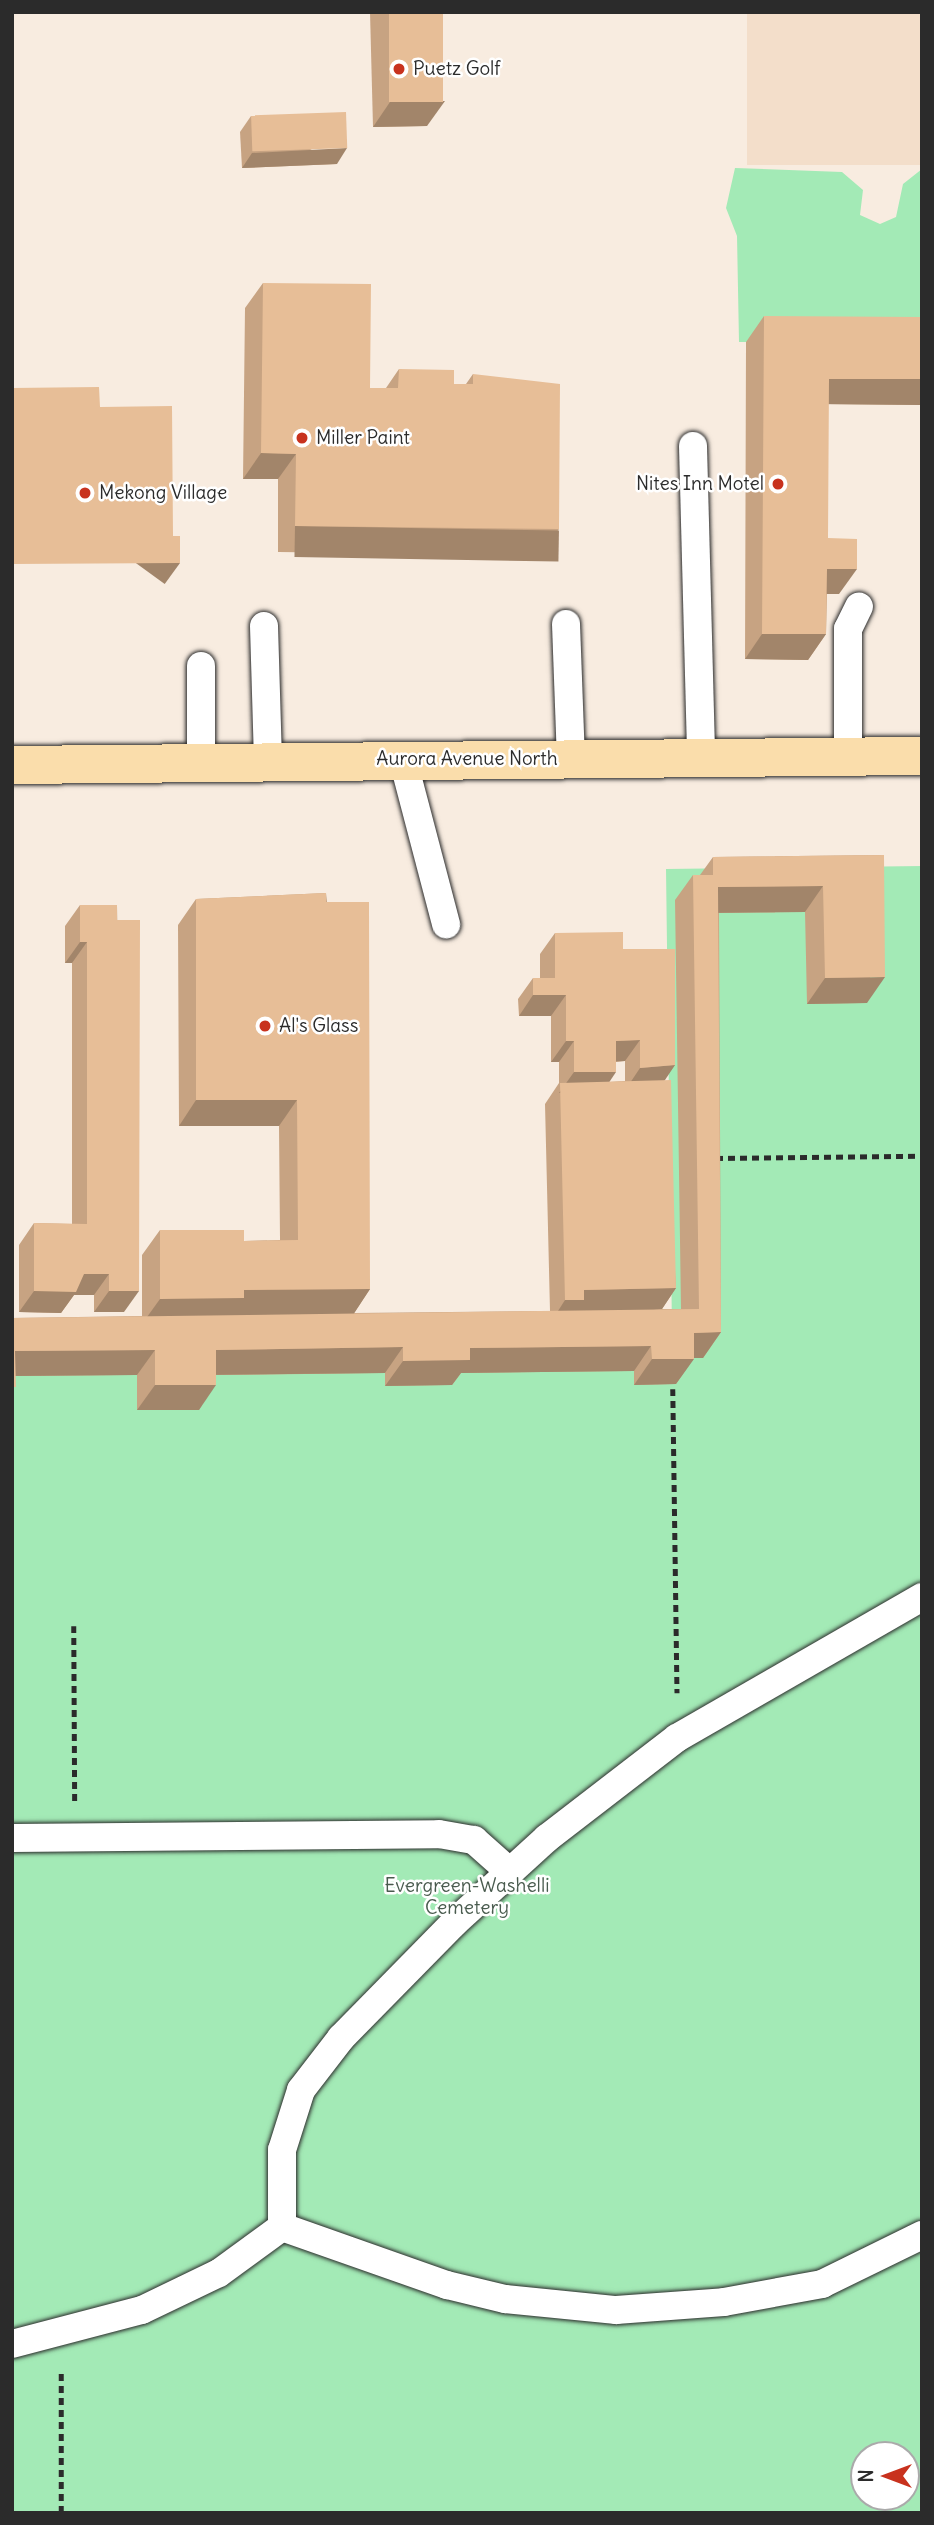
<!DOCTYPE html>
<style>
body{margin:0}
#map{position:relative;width:934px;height:2525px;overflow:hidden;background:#f8ece0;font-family:Delius,sans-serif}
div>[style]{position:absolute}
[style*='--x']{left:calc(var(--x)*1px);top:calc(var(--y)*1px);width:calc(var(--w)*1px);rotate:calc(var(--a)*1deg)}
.built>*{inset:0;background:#f3deca;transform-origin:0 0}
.green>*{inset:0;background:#a3eab6}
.path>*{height:4.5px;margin-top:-2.25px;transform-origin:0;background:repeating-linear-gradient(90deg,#2b2b2b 0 7px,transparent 0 12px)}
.roads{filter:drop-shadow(0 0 2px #2b2b2b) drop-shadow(0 0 2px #2b2b2b)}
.lane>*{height:28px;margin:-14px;padding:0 14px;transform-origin:14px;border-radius:14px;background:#fff}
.highway>*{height:38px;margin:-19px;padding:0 19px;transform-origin:19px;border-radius:19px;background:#faddab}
.wall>*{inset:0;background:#c7a382}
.shaded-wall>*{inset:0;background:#a2856a;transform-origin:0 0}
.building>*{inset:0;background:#e7be97;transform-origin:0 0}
.dots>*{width:19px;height:19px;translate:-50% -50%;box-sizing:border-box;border:4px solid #fff;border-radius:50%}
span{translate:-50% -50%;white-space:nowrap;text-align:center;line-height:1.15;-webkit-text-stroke:5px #fff;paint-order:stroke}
.poi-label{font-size:19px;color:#2b2b2b}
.left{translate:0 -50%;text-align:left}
.right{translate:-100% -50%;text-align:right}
.street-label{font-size:19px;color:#2b2b2b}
.park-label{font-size:19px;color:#495b4e}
.frame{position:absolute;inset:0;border:14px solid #2b2b2b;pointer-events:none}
.north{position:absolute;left:850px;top:2441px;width:70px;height:70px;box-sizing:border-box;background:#fff;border:2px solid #aaa;border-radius:50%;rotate:270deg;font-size:19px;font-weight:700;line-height:28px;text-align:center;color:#2b2b2b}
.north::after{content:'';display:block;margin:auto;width:24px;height:32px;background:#c8321e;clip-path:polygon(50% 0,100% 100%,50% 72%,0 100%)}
</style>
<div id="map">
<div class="built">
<i style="left:747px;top:12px;width:175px;height:153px"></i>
</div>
<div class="green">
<i style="clip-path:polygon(735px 168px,842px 172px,863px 190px,860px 215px,880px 224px,896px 217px,903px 184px,922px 169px,922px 342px,739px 342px,737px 236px,726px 208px)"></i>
<i style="clip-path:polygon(evenodd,922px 866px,922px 2513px,12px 2513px,12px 1338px,672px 1331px,666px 869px,922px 866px,864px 2455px,906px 2455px,906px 2497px,864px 2497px,864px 2455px)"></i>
</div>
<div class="path">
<i style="--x:716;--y:1158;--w:206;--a:-0.6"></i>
<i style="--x:673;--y:1389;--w:304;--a:89.2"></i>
<i style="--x:74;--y:1626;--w:175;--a:89.7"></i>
<i style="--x:61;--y:2513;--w:143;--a:-90"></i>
</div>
<div class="roads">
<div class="lane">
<i style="--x:693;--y:446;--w:311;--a:88.5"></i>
<i style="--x:566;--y:624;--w:134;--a:87.9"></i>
<i style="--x:264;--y:626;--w:133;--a:88.3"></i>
<i style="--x:201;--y:666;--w:95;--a:90"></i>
<i style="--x:848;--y:756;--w:127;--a:-90"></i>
<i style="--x:848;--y:629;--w:25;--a:-64"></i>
<i style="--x:403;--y:760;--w:170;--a:75.3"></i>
<i style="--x:12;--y:1838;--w:427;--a:-0.5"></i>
<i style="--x:439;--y:1834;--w:36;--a:10"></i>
<i style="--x:474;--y:1840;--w:48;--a:41.6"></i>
<i style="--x:282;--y:2227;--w:77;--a:-90"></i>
<i style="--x:282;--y:2150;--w:63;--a:-72.4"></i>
<i style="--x:301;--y:2090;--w:66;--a:-52.4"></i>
<i style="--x:341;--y:2038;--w:161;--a:-45.5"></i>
<i style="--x:454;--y:1923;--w:126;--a:-42.4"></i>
<i style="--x:547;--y:1838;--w:164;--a:-37.6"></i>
<i style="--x:677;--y:1738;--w:283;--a:-29.9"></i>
<i style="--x:282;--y:2227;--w:175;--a:19.4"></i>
<i style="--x:447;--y:2285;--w:60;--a:13.6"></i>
<i style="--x:505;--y:2299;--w:112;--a:5.7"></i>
<i style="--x:616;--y:2310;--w:108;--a:-4.2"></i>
<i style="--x:724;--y:2302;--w:100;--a:-10.4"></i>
<i style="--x:822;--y:2284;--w:111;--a:-26.1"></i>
<i style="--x:12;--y:2344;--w:134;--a:-14.7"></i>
<i style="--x:142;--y:2310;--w:85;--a:-25.7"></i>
<i style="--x:219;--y:2273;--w:78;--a:-36.1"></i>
</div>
<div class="highway">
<i style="--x:12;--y:765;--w:910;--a:-0.57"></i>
</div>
</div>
<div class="wall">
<i style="clip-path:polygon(370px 12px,443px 12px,427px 126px,373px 127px)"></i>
<i style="clip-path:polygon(251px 116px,337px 164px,242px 168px,240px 132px)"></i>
<i style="clip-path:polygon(263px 283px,370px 388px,386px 388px,399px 369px,454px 384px,466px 384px,473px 374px,559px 529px,541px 555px,278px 552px,278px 479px,243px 479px,245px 308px)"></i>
<i style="clip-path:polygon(764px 316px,922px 405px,828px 404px,828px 538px,839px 594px,827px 594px,826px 634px,808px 660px,745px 659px,746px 342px)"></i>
<i style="clip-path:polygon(evenodd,884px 855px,867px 1003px,807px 1004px,805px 912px,719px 913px,721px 1332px,703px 1358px,694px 1358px,676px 1384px,634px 1385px,634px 1371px,461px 1373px,452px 1385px,385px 1386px,385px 1373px,216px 1375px,199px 1410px,137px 1410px,137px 1375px,16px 1376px,12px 1318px,142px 1316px,142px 1255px,160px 1230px,244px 1241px,280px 1240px,279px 1126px,179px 1126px,178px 925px,196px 899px,326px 893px,370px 1289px,354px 1313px,550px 1311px,545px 1104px,559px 1083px,559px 1062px,551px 1062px,551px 1016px,519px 1016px,518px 999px,533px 978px,540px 978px,540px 954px,555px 933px,623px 949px,675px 1065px,664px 1080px,676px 1288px,662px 1309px,681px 1309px,675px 900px,693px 875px,700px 875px,713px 857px,884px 855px,625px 1061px,625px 1081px,609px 1082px,616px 1062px,625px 1061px)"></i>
<i style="clip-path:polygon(80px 905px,117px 905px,124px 1312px,94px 1312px,94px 1295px,74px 1295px,61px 1313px,19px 1312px,19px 1245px,34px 1223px,72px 1224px,72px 963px,65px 963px,65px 926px)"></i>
</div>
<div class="shaded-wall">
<i style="clip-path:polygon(445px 101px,427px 126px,373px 127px,390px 102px)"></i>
<i style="clip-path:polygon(347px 148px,337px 164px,242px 168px,252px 153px)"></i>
<i style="clip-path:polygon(829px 379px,922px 379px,922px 405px,811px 404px)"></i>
<i style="clip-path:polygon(261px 453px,296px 454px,278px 479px,243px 479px)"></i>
<i style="left:295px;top:526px;width:264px;height:31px;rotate:1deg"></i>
<i style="left:180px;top:563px;width:26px;height:168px;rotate:126deg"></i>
<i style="clip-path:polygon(827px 569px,857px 569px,839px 594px,809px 594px)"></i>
<i style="clip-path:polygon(762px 634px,826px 634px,808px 660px,745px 659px)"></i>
<i style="clip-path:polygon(823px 886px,805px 912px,701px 913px,718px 887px)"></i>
<i style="clip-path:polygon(80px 942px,87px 942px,72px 963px,65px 963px)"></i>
<i style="clip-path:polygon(885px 977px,867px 1003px,807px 1004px,825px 978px)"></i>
<i style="clip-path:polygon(533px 995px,566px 995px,551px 1016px,519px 1016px)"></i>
<i style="clip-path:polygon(640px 1040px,625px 1061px,602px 1062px,616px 1041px)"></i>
<i style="clip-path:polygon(566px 1041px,574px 1041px,559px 1062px,551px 1062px)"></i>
<i style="clip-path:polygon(675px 1065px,661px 1086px,626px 1089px,640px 1068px)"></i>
<i style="clip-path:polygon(574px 1072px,616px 1072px,602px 1093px,559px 1093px)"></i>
<i style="clip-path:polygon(196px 1100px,297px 1100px,279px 1126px,179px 1126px)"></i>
<i style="clip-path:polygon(84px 1274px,109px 1274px,94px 1295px,74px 1295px,61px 1313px,19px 1312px,34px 1291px)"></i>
<i style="clip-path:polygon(676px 1288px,662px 1309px,551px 1322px,565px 1300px,584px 1290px)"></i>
<i style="clip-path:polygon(370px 1289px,353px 1315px,142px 1324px,160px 1299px,244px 1290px)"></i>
<i style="clip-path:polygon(109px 1291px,139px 1291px,124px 1312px,94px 1312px)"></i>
<i style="clip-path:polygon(721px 1332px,703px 1358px,676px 1358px,694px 1333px)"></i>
<i style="clip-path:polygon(651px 1346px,634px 1371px,461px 1373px,452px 1385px,385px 1386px,403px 1361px,470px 1348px)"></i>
<i style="clip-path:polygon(403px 1347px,385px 1373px,199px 1375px,216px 1350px)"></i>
<i style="clip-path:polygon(155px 1350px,137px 1375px,12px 1376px,15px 1351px)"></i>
<i style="clip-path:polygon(652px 1359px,694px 1359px,676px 1384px,634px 1385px)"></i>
<i style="clip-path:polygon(155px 1385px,216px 1385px,199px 1410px,137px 1410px)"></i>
</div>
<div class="building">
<i style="left:389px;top:12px;width:54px;height:90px"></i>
<i style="left:346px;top:112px;width:36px;height:95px;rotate:88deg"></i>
<i style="clip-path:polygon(263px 283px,371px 284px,370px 388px,398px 388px,399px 369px,454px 370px,454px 384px,473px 384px,473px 374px,560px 384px,559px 529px,295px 526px,296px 454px,261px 453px)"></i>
<i style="clip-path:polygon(764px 316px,922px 317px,922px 379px,829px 379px,828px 538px,857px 539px,857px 569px,827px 569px,826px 634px,762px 634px)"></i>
<i style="clip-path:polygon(99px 387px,100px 407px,172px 406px,173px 536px,180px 536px,180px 563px,12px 564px,12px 388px)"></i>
<i style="clip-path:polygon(884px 855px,885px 977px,825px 978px,823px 886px,718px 887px,721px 1332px,694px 1333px,694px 1359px,652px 1359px,651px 1346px,470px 1348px,470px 1360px,403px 1361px,403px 1347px,216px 1350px,216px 1385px,155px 1385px,155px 1350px,15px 1351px,16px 1387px,12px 1387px,12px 1318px,699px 1309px,693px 875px,713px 875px,713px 857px)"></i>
<i style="clip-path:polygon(326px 893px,326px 902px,369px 902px,370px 1289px,244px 1290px,244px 1298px,160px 1299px,160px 1230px,244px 1230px,244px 1241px,298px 1240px,297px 1100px,196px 1100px,196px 899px)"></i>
<i style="clip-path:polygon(80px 905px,117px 905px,117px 920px,140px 920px,139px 1291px,109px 1291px,109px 1274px,84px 1274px,76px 1292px,34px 1291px,34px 1223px,87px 1224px,87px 942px,80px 942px)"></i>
<i style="clip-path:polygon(623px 932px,623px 949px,675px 949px,675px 1065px,640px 1068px,640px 1040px,616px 1041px,616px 1072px,574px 1072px,574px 1041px,566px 1041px,566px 995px,533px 995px,533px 978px,555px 978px,555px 933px)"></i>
<i style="clip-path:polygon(671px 1080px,676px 1288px,584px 1290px,584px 1300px,565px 1300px,560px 1083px)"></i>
</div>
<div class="dots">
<i style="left:399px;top:69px;background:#c8321e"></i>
<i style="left:302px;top:438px;background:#c8321e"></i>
<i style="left:778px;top:484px;background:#c8321e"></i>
<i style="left:85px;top:493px;background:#c8321e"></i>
<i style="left:265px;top:1026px;background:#c8321e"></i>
</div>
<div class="poi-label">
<span class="left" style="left:413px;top:69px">Puetz Golf</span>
<span class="left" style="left:316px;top:438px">Miller Paint</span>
<span class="right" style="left:764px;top:484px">Nites Inn Motel</span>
<span class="left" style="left:99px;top:493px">Mekong Village</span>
<span class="left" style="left:279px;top:1026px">Al's Glass</span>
</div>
<div class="street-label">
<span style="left:467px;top:759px">Aurora Avenue North</span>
</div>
<div class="park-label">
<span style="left:467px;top:1897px">Evergreen-Washelli<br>Cemetery</span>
</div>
<div class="frame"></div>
<div class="north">N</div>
</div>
